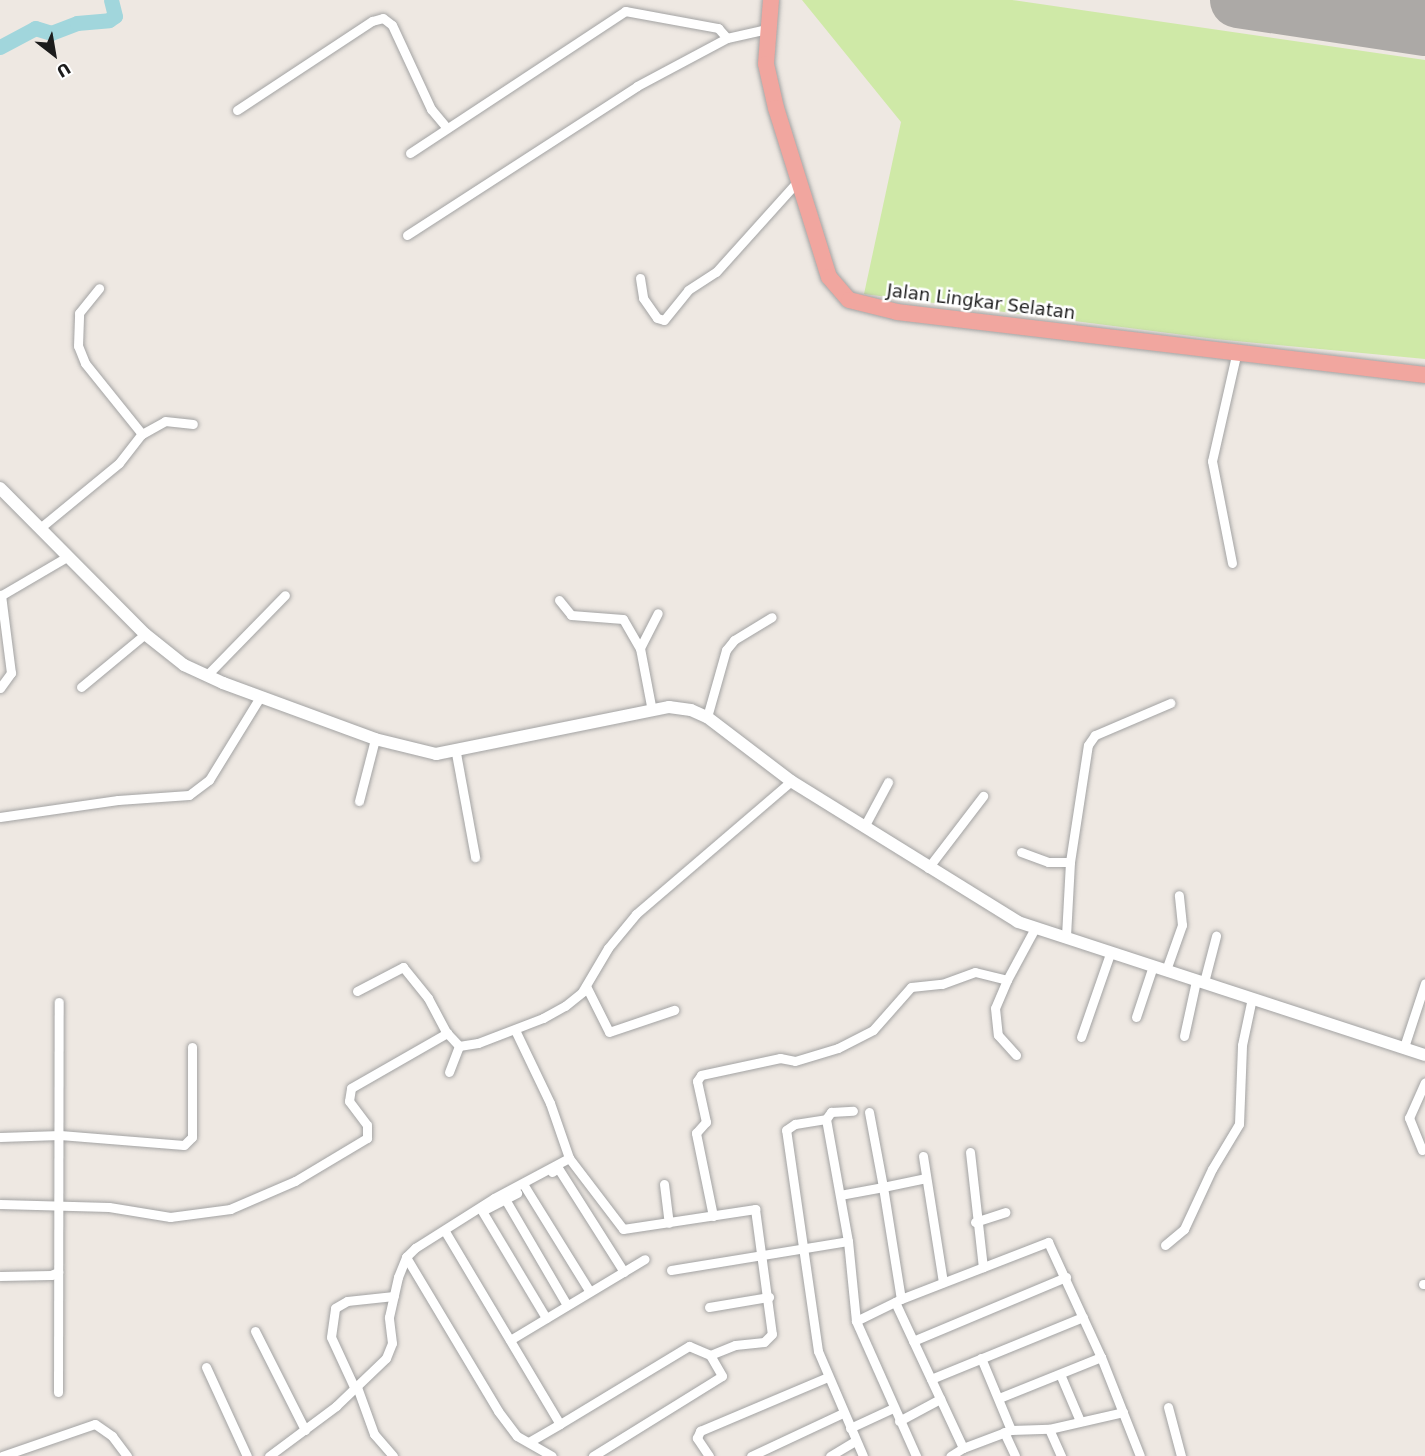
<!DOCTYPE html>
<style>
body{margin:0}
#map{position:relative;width:1425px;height:1456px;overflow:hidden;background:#eee8e2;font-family:"DejaVu Sans",sans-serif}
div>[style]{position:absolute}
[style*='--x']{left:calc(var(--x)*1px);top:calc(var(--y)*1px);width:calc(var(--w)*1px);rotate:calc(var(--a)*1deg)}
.grass>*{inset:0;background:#cfe9a7}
.river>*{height:15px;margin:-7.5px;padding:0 7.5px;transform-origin:7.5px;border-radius:7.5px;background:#a1d6dc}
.runway>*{height:56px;margin:-28px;padding:0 28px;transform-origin:28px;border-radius:28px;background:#aca9a6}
.roads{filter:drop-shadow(0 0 2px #a3a3a3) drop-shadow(0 0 2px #a3a3a3)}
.minor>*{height:9px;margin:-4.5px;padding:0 4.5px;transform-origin:4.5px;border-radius:4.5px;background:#fff}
.tertiary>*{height:12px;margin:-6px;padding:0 6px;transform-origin:6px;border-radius:6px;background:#fff}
.trunk>*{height:16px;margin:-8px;padding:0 8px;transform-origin:8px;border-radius:8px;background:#f1a69f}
span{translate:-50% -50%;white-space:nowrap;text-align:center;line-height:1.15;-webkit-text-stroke:5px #fff;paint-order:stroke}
.street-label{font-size:18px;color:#1c1c1c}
.north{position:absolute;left:24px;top:24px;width:60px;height:60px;-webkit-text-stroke:4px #fff;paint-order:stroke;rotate:149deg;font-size:16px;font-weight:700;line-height:24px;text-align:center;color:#1c1c1c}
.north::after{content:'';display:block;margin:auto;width:21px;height:27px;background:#1c1c1c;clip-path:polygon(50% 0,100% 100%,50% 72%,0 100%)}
</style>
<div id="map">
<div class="grass">
<i style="clip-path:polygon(802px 0,1012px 0,1425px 60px,1425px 359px,1215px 339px,864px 294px,901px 122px)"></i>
</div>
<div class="river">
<i style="--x:0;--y:47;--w:40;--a:-28"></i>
<i style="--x:35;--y:28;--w:17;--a:17"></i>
<i style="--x:51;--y:33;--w:28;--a:-21"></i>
<i style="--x:77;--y:23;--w:32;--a:-5"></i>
<i style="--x:109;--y:20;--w:7;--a:-34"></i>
<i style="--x:115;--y:16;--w:16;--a:-104"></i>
</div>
<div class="runway">
<i style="--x:1238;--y:0;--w:189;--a:8.5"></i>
</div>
<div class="roads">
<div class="minor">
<i style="--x:237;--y:110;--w:162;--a:-33.4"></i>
<i style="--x:372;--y:21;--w:11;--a:-15"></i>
<i style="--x:383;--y:18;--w:11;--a:38"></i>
<i style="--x:392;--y:25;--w:93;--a:65.1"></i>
<i style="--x:431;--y:109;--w:25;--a:50"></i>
<i style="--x:410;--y:153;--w:258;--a:-33.4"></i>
<i style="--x:625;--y:11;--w:95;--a:10.4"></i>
<i style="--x:718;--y:28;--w:13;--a:48"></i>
<i style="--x:407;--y:235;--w:274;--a:-32.9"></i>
<i style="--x:637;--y:86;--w:102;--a:-28.1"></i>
<i style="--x:727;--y:38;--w:41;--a:-12.7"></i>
<i style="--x:640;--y:278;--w:20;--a:81"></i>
<i style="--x:643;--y:298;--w:24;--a:55"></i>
<i style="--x:657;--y:318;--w:7;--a:16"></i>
<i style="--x:664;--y:320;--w:38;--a:-51"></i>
<i style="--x:688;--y:290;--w:33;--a:-33"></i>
<i style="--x:716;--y:272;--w:121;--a:-48"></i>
<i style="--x:142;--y:434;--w:26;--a:-29"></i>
<i style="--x:165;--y:421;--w:28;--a:6"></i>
<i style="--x:40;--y:528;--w:102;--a:-39.4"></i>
<i style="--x:119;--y:463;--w:37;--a:-52"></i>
<i style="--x:142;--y:434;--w:91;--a:-128.8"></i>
<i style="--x:85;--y:363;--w:18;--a:-112"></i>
<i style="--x:78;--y:346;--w:33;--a:-88"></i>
<i style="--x:79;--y:313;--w:32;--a:-51"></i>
<i style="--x:1232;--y:563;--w:104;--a:-101.1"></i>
<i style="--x:1212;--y:461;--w:113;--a:-77.2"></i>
<i style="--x:0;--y:596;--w:75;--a:-30.3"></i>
<i style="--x:559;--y:600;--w:19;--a:51"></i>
<i style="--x:571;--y:615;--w:52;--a:4.4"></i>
<i style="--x:623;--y:619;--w:34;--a:60"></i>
<i style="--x:206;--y:676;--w:113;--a:-45.7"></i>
<i style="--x:81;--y:687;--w:83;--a:-39.6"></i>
<i style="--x:0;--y:688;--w:19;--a:-54"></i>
<i style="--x:11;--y:673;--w:79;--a:-97.3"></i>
<i style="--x:652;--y:711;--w:64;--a:-100.8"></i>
<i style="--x:640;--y:648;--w:39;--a:-63"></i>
<i style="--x:707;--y:717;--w:70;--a:-74.2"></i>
<i style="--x:726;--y:650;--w:13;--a:-51"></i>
<i style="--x:734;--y:640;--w:44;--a:-31.2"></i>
<i style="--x:456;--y:753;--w:106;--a:79.6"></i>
<i style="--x:359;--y:801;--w:64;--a:-75.5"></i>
<i style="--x:0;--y:817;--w:119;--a:-8.2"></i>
<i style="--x:118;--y:800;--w:71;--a:-4"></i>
<i style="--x:189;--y:795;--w:25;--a:-37"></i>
<i style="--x:209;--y:780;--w:97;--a:-58.4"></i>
<i style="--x:864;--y:827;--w:51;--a:-61.9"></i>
<i style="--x:1021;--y:852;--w:29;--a:20"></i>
<i style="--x:1048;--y:862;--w:22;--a:0"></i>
<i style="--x:928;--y:868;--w:91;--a:-52.6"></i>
<i style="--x:1066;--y:936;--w:74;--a:-86.9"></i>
<i style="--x:1070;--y:862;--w:118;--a:-81.3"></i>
<i style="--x:1088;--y:745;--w:12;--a:-55"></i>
<i style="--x:1095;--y:735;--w:82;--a:-23.1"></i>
<i style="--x:1166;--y:970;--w:48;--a:-70.4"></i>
<i style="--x:1182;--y:925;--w:30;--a:-96"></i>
<i style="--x:1007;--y:980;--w:30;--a:113"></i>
<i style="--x:995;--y:1008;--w:27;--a:84"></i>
<i style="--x:998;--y:1035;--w:27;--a:48"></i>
<i style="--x:1204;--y:982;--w:48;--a:-75.4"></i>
<i style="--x:586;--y:986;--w:51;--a:63.4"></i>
<i style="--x:609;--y:1032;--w:69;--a:-18.7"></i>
<i style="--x:357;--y:991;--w:52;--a:-27.6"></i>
<i style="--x:403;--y:967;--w:40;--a:51"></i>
<i style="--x:428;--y:998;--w:40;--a:62"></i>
<i style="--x:1136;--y:1017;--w:54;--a:-71.6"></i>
<i style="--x:515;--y:1030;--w:81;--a:64.4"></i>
<i style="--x:550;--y:1103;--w:58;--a:70.9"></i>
<i style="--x:569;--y:1158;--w:89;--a:52.7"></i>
<i style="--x:623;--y:1229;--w:134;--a:-8.6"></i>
<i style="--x:755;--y:1209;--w:126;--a:82.3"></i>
<i style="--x:772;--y:1334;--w:11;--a:135"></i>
<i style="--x:764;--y:1342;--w:29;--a:174"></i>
<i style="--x:735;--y:1345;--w:27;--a:158"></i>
<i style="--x:1184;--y:1036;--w:56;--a:-77.7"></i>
<i style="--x:1081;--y:1037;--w:91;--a:-70.8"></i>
<i style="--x:1404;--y:1047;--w:67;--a:-71.8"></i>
<i style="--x:449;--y:1072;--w:28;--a:-69"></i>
<i style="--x:869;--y:1112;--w:76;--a:79.4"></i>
<i style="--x:883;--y:1187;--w:44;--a:-11.8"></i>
<i style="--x:826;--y:1119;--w:9;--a:-54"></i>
<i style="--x:831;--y:1112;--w:22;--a:-3"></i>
<i style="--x:0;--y:1137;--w:60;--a:-1.9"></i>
<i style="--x:60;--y:1135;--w:124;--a:4.6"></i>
<i style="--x:184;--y:1145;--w:11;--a:-45"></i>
<i style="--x:192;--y:1137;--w:90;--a:-90"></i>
<i style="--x:1422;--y:1150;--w:35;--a:-112"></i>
<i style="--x:1409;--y:1118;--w:39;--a:-66"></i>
<i style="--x:970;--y:1152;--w:116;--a:83.6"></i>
<i style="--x:923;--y:1156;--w:128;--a:81"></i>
<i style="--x:552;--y:1172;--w:7;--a:-34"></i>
<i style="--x:558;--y:1168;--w:123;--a:57.6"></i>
<i style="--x:664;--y:1184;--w:39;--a:83"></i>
<i style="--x:525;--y:1187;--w:123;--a:58.2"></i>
<i style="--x:840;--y:1195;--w:44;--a:-10.5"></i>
<i style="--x:883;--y:1187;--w:113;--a:80.9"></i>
<i style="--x:505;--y:1199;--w:123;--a:59.7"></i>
<i style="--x:0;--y:1204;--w:109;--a:1.6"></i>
<i style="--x:109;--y:1207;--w:62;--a:9.3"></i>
<i style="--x:170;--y:1217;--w:61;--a:-7.6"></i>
<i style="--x:230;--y:1209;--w:71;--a:-23.3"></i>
<i style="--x:295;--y:1181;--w:84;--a:-30.8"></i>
<i style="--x:367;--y:1138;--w:13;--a:-90"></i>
<i style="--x:367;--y:1125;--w:30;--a:-127"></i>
<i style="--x:349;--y:1101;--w:13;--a:-81"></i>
<i style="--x:351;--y:1088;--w:111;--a:-29.8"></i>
<i style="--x:447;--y:1033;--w:18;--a:47"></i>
<i style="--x:459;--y:1046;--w:19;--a:-9"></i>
<i style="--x:478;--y:1043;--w:70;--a:-21"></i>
<i style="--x:543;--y:1018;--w:25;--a:-29"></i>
<i style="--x:565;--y:1006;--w:22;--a:-39"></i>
<i style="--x:582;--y:992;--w:51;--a:-59.4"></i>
<i style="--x:608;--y:948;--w:44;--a:-50.5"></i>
<i style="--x:636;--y:914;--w:204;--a:-40.6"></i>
<i style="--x:486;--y:1209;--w:35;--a:-27"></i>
<i style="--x:482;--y:1211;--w:125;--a:59.1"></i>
<i style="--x:713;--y:1216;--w:85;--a:-101.6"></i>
<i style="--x:696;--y:1133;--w:15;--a:-48"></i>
<i style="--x:706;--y:1122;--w:42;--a:-102.4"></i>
<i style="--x:697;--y:1081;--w:7;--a:-56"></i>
<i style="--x:701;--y:1075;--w:81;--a:-12.1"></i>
<i style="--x:780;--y:1058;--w:15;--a:11"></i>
<i style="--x:795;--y:1061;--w:45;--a:-16.8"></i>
<i style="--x:838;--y:1048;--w:39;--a:-27"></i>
<i style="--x:873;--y:1030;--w:57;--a:-48.5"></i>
<i style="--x:911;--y:987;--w:31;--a:-6"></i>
<i style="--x:942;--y:984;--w:35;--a:-20"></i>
<i style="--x:975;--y:972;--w:33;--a:14"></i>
<i style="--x:1007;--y:980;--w:59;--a:-61.7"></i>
<i style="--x:975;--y:1222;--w:32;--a:-18"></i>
<i style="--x:446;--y:1233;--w:222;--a:59.2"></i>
<i style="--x:560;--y:1424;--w:36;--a:150"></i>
<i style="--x:1165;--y:1245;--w:25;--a:-40"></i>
<i style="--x:1184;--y:1229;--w:66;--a:-65"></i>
<i style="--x:1212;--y:1169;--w:52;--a:-59"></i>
<i style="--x:1239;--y:1124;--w:79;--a:-87.8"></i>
<i style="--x:1242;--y:1045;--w:48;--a:-78"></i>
<i style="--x:406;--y:1257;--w:179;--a:59.1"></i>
<i style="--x:498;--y:1411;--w:31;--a:53"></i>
<i style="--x:517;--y:1436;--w:40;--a:29.7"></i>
<i style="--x:671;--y:1270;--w:179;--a:-9.3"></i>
<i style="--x:0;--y:1276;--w:51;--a:-1.1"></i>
<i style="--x:51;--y:1275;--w:8;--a:-23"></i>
<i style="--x:1423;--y:1284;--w:2;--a:0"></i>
<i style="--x:895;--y:1302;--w:161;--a:65"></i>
<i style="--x:963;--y:1448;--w:15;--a:148"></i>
<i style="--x:709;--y:1307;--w:61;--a:-9.5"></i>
<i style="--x:856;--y:1321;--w:50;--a:-26.1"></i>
<i style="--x:901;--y:1299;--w:158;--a:-21.2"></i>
<i style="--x:1048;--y:1242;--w:127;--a:65.3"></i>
<i style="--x:1101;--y:1357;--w:106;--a:68.5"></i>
<i style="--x:255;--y:1331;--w:111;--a:63.2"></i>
<i style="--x:510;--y:1340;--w:157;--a:-31"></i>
<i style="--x:913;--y:1341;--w:166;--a:-22.7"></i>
<i style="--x:981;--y:1358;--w:78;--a:67.4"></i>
<i style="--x:206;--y:1367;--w:98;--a:65.3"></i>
<i style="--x:1060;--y:1374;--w:51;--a:66.9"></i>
<i style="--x:931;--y:1379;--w:164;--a:-22.2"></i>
<i style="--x:357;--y:1387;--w:50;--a:70.1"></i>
<i style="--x:374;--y:1434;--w:29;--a:49"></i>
<i style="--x:355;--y:1389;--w:57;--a:-114.8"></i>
<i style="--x:331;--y:1337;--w:29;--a:-82"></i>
<i style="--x:335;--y:1308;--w:14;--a:-30"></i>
<i style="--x:347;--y:1301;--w:47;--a:-6.1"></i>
<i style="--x:58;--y:1392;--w:390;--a:-89.9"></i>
<i style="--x:999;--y:1398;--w:110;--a:-21.9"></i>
<i style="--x:1168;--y:1407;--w:51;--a:75.1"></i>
<i style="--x:899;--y:1421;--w:47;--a:-28.2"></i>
<i style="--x:560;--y:1424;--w:151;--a:-31.2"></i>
<i style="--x:689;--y:1346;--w:23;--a:23"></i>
<i style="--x:710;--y:1355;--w:24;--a:60"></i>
<i style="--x:722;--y:1376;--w:152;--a:148.2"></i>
<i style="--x:850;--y:1428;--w:47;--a:-24.9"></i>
<i style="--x:1049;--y:1429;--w:30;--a:66"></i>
<i style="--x:1004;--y:1432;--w:26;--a:65"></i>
<i style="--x:963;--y:1448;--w:51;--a:-20.6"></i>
<i style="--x:1011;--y:1430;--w:38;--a:-2"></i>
<i style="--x:1049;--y:1429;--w:76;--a:-12.9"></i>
<i style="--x:2;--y:1456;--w:98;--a:-19"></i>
<i style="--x:95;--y:1424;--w:21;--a:35"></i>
<i style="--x:112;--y:1436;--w:25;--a:53"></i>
<i style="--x:269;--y:1456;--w:84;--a:-36.7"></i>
<i style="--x:336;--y:1406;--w:69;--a:-43.8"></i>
<i style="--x:386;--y:1358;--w:16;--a:-68"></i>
<i style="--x:392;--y:1343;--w:26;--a:-97"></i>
<i style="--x:389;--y:1317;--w:41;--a:-77.3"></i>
<i style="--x:398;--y:1277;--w:22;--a:-68"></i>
<i style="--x:406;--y:1257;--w:13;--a:-45"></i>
<i style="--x:415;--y:1248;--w:93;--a:-32.3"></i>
<i style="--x:494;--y:1198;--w:85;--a:-28.1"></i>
<i style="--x:709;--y:1456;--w:22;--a:-124"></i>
<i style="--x:697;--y:1438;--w:8;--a:-67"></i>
<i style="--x:700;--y:1431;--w:139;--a:-22.9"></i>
<i style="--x:751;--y:1456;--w:102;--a:-25.1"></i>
<i style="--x:830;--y:1456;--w:29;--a:-31"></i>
<i style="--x:863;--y:1456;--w:114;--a:-113.2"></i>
<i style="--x:818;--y:1351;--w:223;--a:-98.2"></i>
<i style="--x:786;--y:1130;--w:11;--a:-34"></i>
<i style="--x:795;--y:1124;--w:31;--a:-9"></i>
<i style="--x:826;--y:1119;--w:124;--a:79.8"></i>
<i style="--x:848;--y:1241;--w:80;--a:84.3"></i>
<i style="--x:856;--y:1321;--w:148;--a:66"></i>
</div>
<div class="tertiary">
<i style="--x:0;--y:488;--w:206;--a:45.2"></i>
<i style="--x:145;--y:634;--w:50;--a:38.5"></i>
<i style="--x:184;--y:665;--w:43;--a:24.8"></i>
<i style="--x:223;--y:683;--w:162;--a:20.2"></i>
<i style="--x:375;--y:739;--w:63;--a:13.8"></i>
<i style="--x:436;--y:754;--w:238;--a:-11.4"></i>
<i style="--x:669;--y:707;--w:22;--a:8"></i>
<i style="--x:691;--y:710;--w:17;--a:24"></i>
<i style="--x:707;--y:717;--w:106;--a:37.3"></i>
<i style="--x:791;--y:781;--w:267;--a:31.8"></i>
<i style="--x:1018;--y:922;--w:428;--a:18.1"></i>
</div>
<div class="trunk">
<i style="--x:771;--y:0;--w:64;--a:94.5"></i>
<i style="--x:766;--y:64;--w:45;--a:77.2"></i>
<i style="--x:776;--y:108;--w:177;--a:72.6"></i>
<i style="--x:829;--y:277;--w:30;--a:49"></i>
<i style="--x:849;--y:300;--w:49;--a:14"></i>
<i style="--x:897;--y:312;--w:532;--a:6.8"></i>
</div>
</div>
<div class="street-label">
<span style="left:981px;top:302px;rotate:7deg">Jalan Lingkar Selatan</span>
</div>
<div class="north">U</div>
</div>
